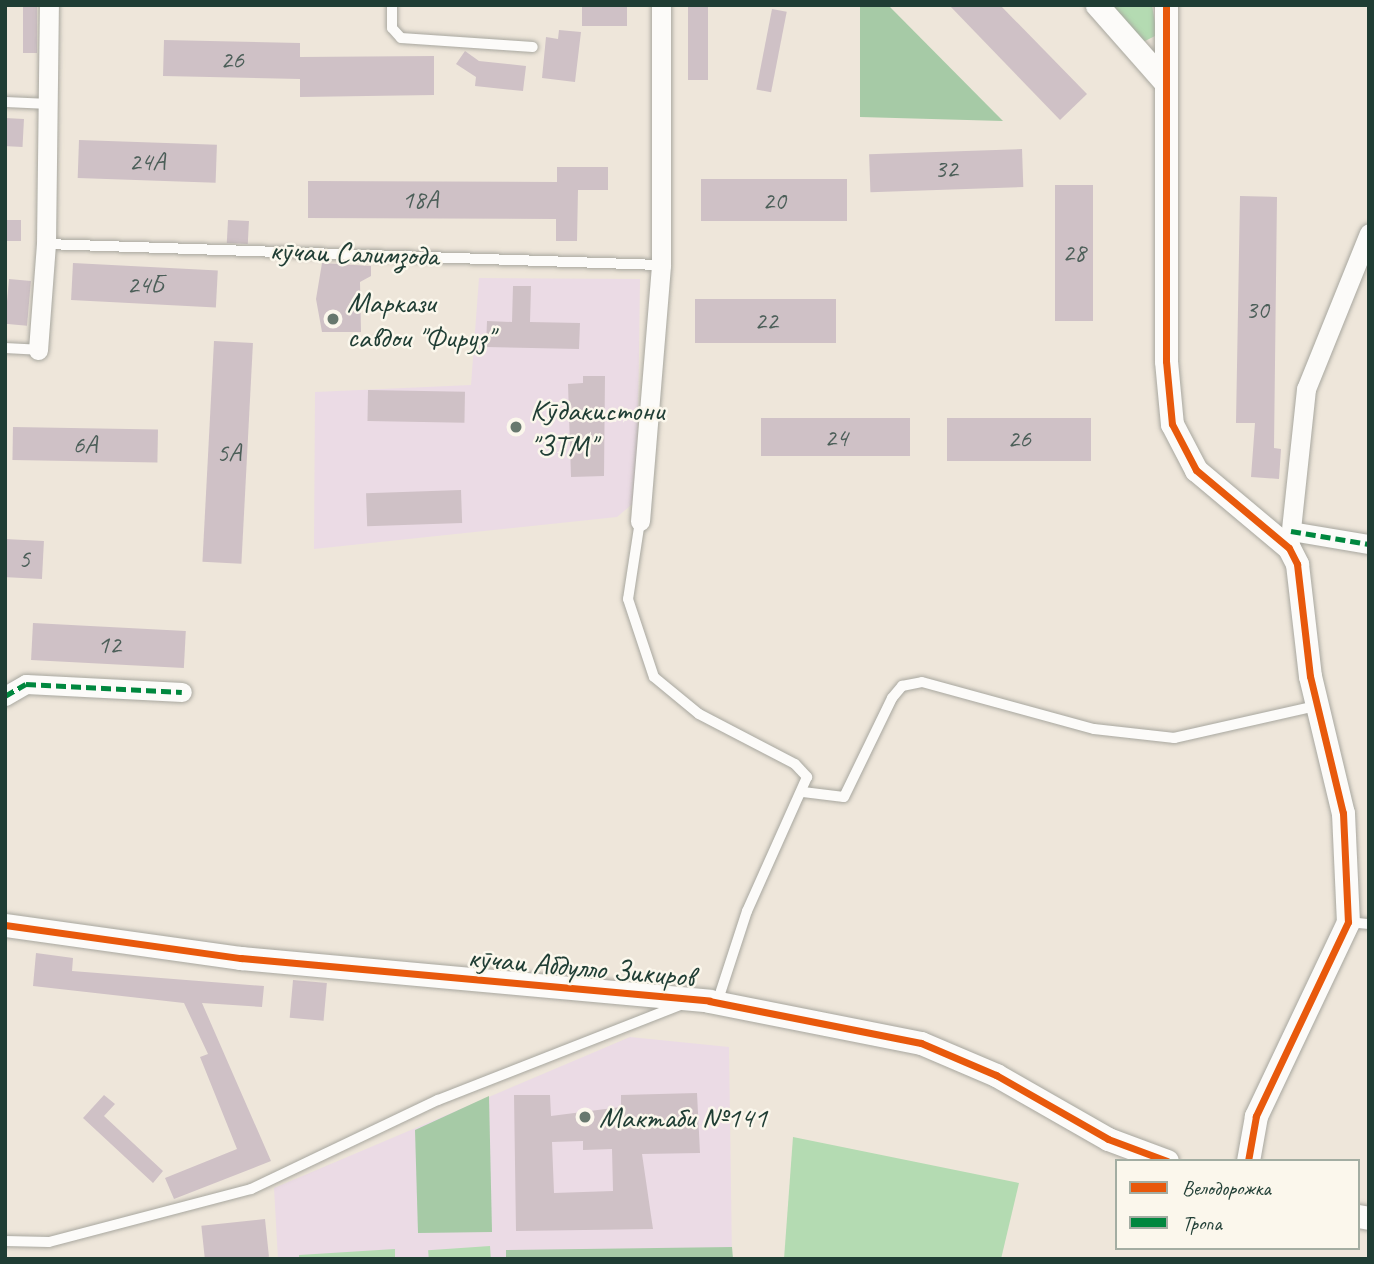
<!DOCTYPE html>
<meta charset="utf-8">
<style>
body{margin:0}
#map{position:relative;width:1374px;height:1264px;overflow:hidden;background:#eee6da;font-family:Caveat,sans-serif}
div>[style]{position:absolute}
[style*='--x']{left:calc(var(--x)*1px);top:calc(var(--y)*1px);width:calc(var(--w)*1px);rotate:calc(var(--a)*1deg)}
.built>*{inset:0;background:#ebdbe5}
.green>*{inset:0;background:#b4dbb2;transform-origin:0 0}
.forest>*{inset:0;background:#a6caa6}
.building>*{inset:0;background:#cfc1c6;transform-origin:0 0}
.roads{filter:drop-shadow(0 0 2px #a8a79f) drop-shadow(0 0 2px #a8a79f)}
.service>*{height:10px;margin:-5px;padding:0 5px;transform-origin:5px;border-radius:5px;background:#fcfbf9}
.minor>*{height:19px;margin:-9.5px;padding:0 9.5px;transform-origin:9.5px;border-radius:9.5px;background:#fcfbf9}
.tertiary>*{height:23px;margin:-11.5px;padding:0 11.5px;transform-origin:11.5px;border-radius:11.5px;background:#fcfbf9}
.quiet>*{height:5px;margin-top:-2.5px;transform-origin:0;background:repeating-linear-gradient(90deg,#00873e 0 10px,transparent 0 15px)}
.cycleway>*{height:7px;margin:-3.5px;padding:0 3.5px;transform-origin:3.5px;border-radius:3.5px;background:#e8590c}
.dots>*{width:19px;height:19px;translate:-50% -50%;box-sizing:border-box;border:4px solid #fbf7ec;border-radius:50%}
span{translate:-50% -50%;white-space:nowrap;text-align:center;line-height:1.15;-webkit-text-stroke:5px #fbf7ec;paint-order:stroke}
.number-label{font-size:26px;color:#4b5e58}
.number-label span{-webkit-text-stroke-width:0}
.street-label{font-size:30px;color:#1f3d34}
.poi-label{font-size:30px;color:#1f3d34}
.left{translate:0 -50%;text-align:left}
.frame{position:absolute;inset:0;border:7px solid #1f3d34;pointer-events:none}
.legend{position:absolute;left:1115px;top:1159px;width:245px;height:91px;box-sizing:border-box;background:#fbf7ec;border:2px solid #a3ada2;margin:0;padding:9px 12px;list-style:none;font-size:21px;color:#1f3d34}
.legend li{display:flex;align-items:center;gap:14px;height:35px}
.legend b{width:35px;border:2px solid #a3ada2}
</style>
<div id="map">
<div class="built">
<i style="clip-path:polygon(479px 278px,640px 279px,637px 500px,617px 517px,314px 549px,315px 392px,471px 385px)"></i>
<i style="clip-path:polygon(630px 1037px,729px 1047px,732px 1259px,278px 1259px,274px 1188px)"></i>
</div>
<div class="green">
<i style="clip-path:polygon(1096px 5px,1152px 5px,1157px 35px,1143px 42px)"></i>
<i style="clip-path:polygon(793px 1137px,1019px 1183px,1001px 1259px,784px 1259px)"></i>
<i style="left:490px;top:1246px;width:13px;height:62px;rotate:86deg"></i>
<i style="clip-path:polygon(395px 1249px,395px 1259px,299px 1259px,299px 1255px)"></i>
</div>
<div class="forest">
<i style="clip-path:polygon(860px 5px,888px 5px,1003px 121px,860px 117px)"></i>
<i style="clip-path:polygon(489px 1096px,492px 1232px,418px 1233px,415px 1130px)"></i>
<i style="clip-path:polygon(732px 1247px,733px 1259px,506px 1259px,506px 1250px)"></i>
</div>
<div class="building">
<i style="left:23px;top:5px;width:14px;height:48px"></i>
<i style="left:582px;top:5px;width:45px;height:21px"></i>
<i style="left:688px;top:5px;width:20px;height:75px"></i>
<i style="clip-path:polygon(949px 5px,1000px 5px,1087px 94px,1060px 120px)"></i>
<i style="left:772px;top:9px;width:15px;height:82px;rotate:11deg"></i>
<i style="clip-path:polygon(559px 30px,581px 32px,575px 82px,542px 78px,546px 37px,558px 39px)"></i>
<i style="clip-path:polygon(164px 40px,300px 43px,300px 57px,434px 56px,434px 95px,300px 97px,300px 79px,163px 76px)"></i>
<i style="clip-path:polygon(465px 51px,479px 61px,526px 66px,523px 91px,475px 86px,476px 77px,456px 64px)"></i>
<i style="left:5px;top:118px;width:19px;height:28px;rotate:3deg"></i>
<i style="left:79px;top:140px;width:138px;height:38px;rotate:2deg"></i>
<i style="left:1022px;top:149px;width:38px;height:153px;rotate:88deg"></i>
<i style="clip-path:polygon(557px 167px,608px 167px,608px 190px,578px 190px,577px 241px,556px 241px,556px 219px,308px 218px,308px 181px,557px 182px)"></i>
<i style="left:701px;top:179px;width:146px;height:42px"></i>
<i style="left:1055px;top:185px;width:38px;height:136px"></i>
<i style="clip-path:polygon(1240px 196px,1277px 197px,1274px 448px,1281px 449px,1279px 479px,1251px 477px,1255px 423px,1236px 423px)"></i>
<i style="left:5px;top:220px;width:16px;height:21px"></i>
<i style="left:228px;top:220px;width:21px;height:23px;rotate:3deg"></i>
<i style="left:73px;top:263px;width:145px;height:37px;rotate:3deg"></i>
<i style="clip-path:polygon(322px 263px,371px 266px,371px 276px,360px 282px,361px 332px,322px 332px,316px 299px)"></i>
<i style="left:9px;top:279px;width:22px;height:45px;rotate:5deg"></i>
<i style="clip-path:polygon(513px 286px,531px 286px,530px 322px,580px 323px,579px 349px,486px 347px,487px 321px,512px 322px)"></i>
<i style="left:695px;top:299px;width:141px;height:44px"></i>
<i style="left:214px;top:341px;width:39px;height:221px;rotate:3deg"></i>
<i style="clip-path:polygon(583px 376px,605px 376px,604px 476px,571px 477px,568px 384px,583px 383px)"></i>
<i style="left:368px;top:390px;width:97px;height:31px;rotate:1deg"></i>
<i style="left:910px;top:418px;width:38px;height:149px;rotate:90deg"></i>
<i style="left:947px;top:418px;width:144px;height:43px"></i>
<i style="left:13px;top:427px;width:145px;height:33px;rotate:1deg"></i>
<i style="left:461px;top:490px;width:33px;height:95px;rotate:88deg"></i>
<i style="left:5px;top:539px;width:39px;height:38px;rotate:3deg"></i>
<i style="left:33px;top:623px;width:153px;height:37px;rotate:3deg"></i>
<i style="clip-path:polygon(36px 953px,73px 958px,72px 971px,264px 986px,262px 1007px,202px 1003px,271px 1161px,174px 1199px,165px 1178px,237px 1149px,200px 1057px,208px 1054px,184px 1003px,33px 986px)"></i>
<i style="left:293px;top:980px;width:34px;height:38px;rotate:5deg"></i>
<i style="clip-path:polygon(evenodd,697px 1093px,700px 1153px,642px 1154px,653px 1229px,516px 1231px,514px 1095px,550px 1095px,551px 1116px,621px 1107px,621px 1095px,697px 1093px,583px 1141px,583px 1150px,612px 1149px,613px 1191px,554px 1193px,552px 1142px,583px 1141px)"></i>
<i style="clip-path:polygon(104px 1095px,115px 1104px,104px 1116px,163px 1171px,153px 1183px,83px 1118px)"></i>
<i style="left:265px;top:1219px;width:38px;height:64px;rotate:84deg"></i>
</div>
<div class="roads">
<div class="service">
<i style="--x:392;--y:5;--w:23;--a:90"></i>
<i style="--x:392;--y:28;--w:13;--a:48"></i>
<i style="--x:401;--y:38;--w:132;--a:3.9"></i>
<i style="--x:5;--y:102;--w:45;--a:2.5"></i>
<i style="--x:46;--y:244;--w:615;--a:1.96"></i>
<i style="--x:5;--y:348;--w:33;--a:3"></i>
<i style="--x:640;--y:521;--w:79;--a:98.7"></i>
<i style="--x:628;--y:599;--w:82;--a:71.6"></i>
<i style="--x:654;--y:677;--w:58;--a:39.4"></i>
<i style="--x:699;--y:714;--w:108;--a:27.5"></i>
<i style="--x:795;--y:764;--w:18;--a:47"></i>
<i style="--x:807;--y:777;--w:147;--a:114.1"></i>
<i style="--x:747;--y:911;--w:97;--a:108.1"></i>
<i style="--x:803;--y:792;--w:41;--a:7"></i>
<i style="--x:844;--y:797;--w:110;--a:-64.1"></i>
<i style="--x:892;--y:698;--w:16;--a:-50"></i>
<i style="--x:902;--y:686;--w:20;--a:-11"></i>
<i style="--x:922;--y:682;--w:178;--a:15.3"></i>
<i style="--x:1094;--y:729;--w:81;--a:6.4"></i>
<i style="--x:1174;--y:738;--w:146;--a:-12.7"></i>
<i style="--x:1349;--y:922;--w:20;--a:6"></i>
<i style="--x:5;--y:1241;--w:44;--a:1.3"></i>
<i style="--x:49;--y:1242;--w:209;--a:-14.7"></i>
<i style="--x:251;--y:1189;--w:207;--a:-25.5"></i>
<i style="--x:438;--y:1100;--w:261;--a:-21.4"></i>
</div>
<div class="minor">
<i style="--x:38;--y:350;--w:106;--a:-85.7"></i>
<i style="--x:46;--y:244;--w:239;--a:-89.3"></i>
<i style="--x:640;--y:521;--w:257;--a:-85.3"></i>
<i style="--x:661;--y:265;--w:260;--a:-90"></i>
<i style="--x:1291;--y:531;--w:79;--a:9.5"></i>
<i style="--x:1289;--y:548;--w:160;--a:-83.9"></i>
<i style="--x:1306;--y:389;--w:168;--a:-68"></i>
<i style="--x:5;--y:696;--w:24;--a:-30"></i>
<i style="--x:26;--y:684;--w:156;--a:2.9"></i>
</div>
<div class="tertiary">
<i style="--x:1097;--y:5;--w:101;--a:48.6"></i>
<i style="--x:1166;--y:5;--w:356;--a:90"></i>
<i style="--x:1166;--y:361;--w:63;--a:84.6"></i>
<i style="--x:1172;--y:424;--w:52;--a:62.4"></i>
<i style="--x:1196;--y:470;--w:121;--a:40"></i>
<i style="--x:1289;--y:548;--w:18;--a:63"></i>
<i style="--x:1297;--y:564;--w:113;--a:83.4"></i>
<i style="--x:1310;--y:676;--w:141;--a:76.5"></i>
<i style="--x:1343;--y:813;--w:109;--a:87.4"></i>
<i style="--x:1348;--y:922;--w:215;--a:115.4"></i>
<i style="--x:1256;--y:1116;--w:46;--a:100.1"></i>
<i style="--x:5;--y:925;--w:238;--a:8"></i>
<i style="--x:241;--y:958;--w:470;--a:5.2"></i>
<i style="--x:709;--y:1001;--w:216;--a:11.2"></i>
<i style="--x:921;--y:1043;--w:82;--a:23.1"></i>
<i style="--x:996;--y:1075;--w:129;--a:29.7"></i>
<i style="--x:1108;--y:1139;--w:63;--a:20.4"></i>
<i style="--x:1358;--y:1216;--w:11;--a:10"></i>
</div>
</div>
<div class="quiet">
<i style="--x:1291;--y:531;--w:79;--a:9.5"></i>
<i style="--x:5;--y:696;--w:24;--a:-30"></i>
<i style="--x:26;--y:684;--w:156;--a:2.9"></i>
</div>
<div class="cycleway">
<i style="--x:1166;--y:5;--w:356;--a:90"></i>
<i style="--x:1166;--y:361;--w:63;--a:84.6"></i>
<i style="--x:1172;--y:424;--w:52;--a:62.4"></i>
<i style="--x:1196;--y:470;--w:121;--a:40"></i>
<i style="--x:1289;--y:548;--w:18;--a:63"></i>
<i style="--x:1297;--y:564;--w:113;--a:83.4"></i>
<i style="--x:1310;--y:676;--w:141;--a:76.5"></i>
<i style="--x:1343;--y:813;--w:109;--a:87.4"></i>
<i style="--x:1348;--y:922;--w:215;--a:115.4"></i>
<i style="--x:1256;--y:1116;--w:46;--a:100.1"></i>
<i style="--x:5;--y:925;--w:238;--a:8"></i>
<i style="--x:241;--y:958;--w:470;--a:5.2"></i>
<i style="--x:709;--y:1001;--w:216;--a:11.2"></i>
<i style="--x:921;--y:1043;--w:82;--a:23.1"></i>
<i style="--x:996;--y:1075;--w:129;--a:29.7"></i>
<i style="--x:1108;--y:1139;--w:63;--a:20.4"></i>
</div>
<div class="dots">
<i style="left:333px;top:319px;background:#67786e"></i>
<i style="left:516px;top:427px;background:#67786e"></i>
<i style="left:585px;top:1117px;background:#67786e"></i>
</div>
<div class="number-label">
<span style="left:232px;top:60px">26</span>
<span style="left:147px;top:162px">24А</span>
<span style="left:946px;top:169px">32</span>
<span style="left:420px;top:200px">18А</span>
<span style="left:774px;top:201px">20</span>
<span style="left:1074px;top:253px">28</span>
<span style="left:145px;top:285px">24Б</span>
<span style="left:1257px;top:310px">30</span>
<span style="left:766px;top:321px">22</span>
<span style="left:836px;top:438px">24</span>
<span style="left:1019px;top:439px">26</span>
<span style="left:85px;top:445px">6А</span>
<span style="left:229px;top:453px">5А</span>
<span style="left:24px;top:559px">5</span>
<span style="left:109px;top:645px">12</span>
</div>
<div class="street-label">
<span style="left:354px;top:253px;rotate:2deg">кӯчаи Салимзода</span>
<span style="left:581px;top:967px;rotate:5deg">кӯчаи Абдулло Зикиров</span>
</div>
<div class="poi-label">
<span class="left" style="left:347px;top:319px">Маркази<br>савдои "Фируз"</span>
<span class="left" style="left:530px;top:427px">Кӯдакистони<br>"ЗТМ"</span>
<span class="left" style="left:599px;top:1117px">Мактаби №141</span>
</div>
<div class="frame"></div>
<ul class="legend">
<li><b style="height:9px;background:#e8590c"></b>Велодорожка</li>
<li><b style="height:9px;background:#00873e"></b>Тропа</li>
</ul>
</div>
